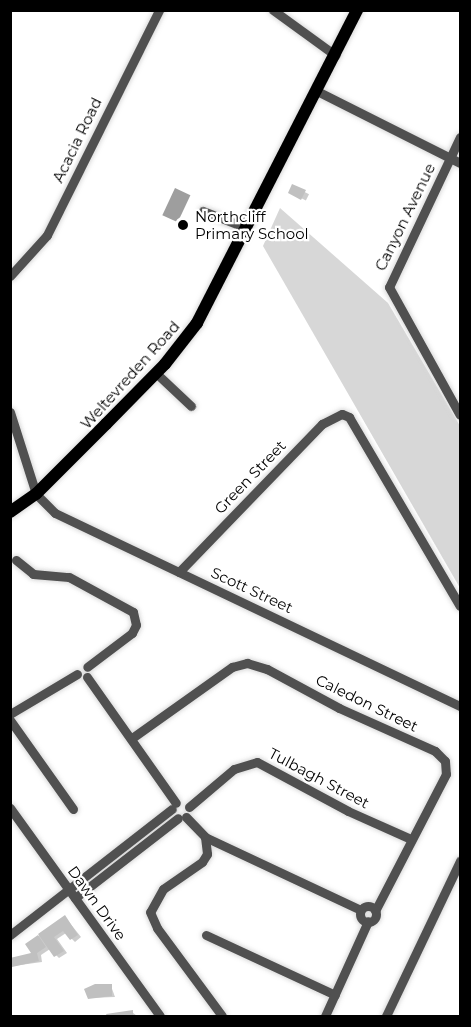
<!DOCTYPE html>
<style>
body{margin:0}
#map{position:relative;width:471px;height:1027px;overflow:hidden;background:#fff;font-family:Montserrat,sans-serif}
div>[style]{position:absolute}
[style*='--x']{left:calc(var(--x)*1px);top:calc(var(--y)*1px);width:calc(var(--w)*1px);rotate:calc(var(--a)*1deg)}
.green>*{inset:0;background:#d7d7d7}
.water>*{inset:0;background:#9e9e9e;transform-origin:0 0}
.shadow>*{inset:0;background:#0003;transform-origin:0 0}
.building>*{inset:0;background:#c0c0c0}
.roads{filter:drop-shadow(0 0 2px #dbdbdb) drop-shadow(0 0 2px #dbdbdb)}
.minor>*{height:9px;margin:-4.5px;padding:0 4.5px;transform-origin:4.5px;border-radius:4.5px;background:#505050}
.minor>.ring{margin:-4.5px;padding:0;box-sizing:content-box;background:none;border:9px solid #505050;border-radius:50%}
.major>*{height:12px;margin:-6px;padding:0 6px;transform-origin:6px;border-radius:6px;background:#000}
.dots>*{width:16px;height:16px;translate:-50% -50%;box-sizing:border-box;border:3px solid #fff;border-radius:50%}
span{translate:-50% -50%;white-space:nowrap;text-align:center;line-height:1.15;-webkit-text-stroke:4.5px #fff;paint-order:stroke}
.street-label{font-size:15px;color:#000}
.poi-label{font-size:15px;color:#000}
.left{translate:0 -50%;text-align:left}
.frame{position:absolute;inset:0;border:12px solid #000;pointer-events:none}
</style>
<div id="map">
<div class="green">
<i style="clip-path:polygon(280px 208px,388px 303px,460px 426px,460px 588px,263px 246px)"></i>
</div>
<div class="water">
<i style="left:175px;top:188px;width:17px;height:30px;rotate:25deg"></i>
</div>
<div class="shadow">
<i style="left:293px;top:186px;width:18px;height:7px;rotate:27deg"></i>
<i style="clip-path:polygon(65px 917px,81px 937px,75px 942px,66px 933px,57px 939px,67px 953px,59px 958px,50px 949px,41px 955px,42px 962px,13px 966px,33px 954px,27px 944px)"></i>
<i style="clip-path:polygon(111px 986px,115px 997px,89px 998px)"></i>
<i style="clip-path:polygon(132px 1012px,137px 1016px,108px 1016px,108px 1015px)"></i>
</div>
<div class="building">
<i style="clip-path:polygon(292px 184px,306px 190px,301px 200px,288px 193px)"></i>
<i style="clip-path:polygon(65px 915px,78px 935px,70px 940px,63px 931px,54px 937px,64px 951px,54px 957px,38px 934px)"></i>
<i style="clip-path:polygon(38px 935px,46px 947px,37px 953px,39px 961px,12px 967px,10px 958px,31px 953px,25px 944px)"></i>
<i style="clip-path:polygon(95px 984px,112px 984px,112px 996px,88px 999px,84px 989px)"></i>
<i style="clip-path:polygon(133px 1010px,133px 1016px,107px 1016px,106px 1014px)"></i>
</div>
<div class="roads">
<div class="minor">
<i style="--x:273;--y:10;--w:77;--a:36"></i>
<i style="--x:317;--y:91;--w:160;--a:26.7"></i>
<i style="--x:460;--y:137;--w:166;--a:115.3"></i>
<i style="--x:389;--y:287;--w:146;--a:61"></i>
<i style="--x:203;--y:211;--w:47;--a:21.1"></i>
<i style="--x:10;--y:276;--w:55;--a:-47.9"></i>
<i style="--x:47;--y:235;--w:251;--a:-63.5"></i>
<i style="--x:156;--y:373;--w:48;--a:43.3"></i>
<i style="--x:10;--y:412;--w:86;--a:72.4"></i>
<i style="--x:36;--y:494;--w:27;--a:45"></i>
<i style="--x:55;--y:513;--w:449;--a:25.5"></i>
<i style="--x:16;--y:560;--w:22;--a:39"></i>
<i style="--x:33;--y:574;--w:36;--a:5"></i>
<i style="--x:69;--y:577;--w:73;--a:28.7"></i>
<i style="--x:133;--y:612;--w:13;--a:77"></i>
<i style="--x:136;--y:625;--w:9;--a:117"></i>
<i style="--x:132;--y:633;--w:56;--a:142.9"></i>
<i style="--x:179;--y:572;--w:206;--a:-46"></i>
<i style="--x:322;--y:424;--w:22;--a:-27"></i>
<i style="--x:342;--y:414;--w:8;--a:23"></i>
<i style="--x:349;--y:417;--w:219;--a:59.6"></i>
<i style="--x:87;--y:677;--w:154;--a:54.8"></i>
<i style="--x:10;--y:714;--w:78;--a:-30.8"></i>
<i style="--x:10;--y:720;--w:109;--a:54.7"></i>
<i style="--x:132;--y:738;--w:123;--a:-35.4"></i>
<i style="--x:232;--y:667;--w:16;--a:-15"></i>
<i style="--x:247;--y:663;--w:21;--a:17"></i>
<i style="--x:267;--y:669;--w:82;--a:28.4"></i>
<i style="--x:339;--y:708;--w:105;--a:24.1"></i>
<i style="--x:435;--y:751;--w:14;--a:45"></i>
<i style="--x:445;--y:761;--w:13;--a:86"></i>
<i style="--x:446;--y:774;--w:154;--a:117.4"></i>
<i style="--x:189;--y:807;--w:59;--a:-40.2"></i>
<i style="--x:234;--y:769;--w:24;--a:-17"></i>
<i style="--x:257;--y:762;--w:103;--a:28.3"></i>
<i style="--x:348;--y:811;--w:69;--a:24"></i>
<i style="--x:10;--y:808;--w:256;--a:54.2"></i>
<i style="--x:186;--y:817;--w:28;--a:46"></i>
<i style="--x:205;--y:837;--w:172;--a:25.1"></i>
<i style="--x:205;--y:837;--w:17;--a:83"></i>
<i style="--x:207;--y:854;--w:9;--a:122"></i>
<i style="--x:202;--y:862;--w:47;--a:145.3"></i>
<i style="--x:163;--y:889;--w:26;--a:119"></i>
<i style="--x:150;--y:912;--w:17;--a:66"></i>
<i style="--x:157;--y:928;--w:109;--a:53.5"></i>
<i style="--x:75;--y:898;--w:130;--a:-37.8"></i>
<i class="ring" style="left:360px;top:906px;width:7px;height:7px"></i>
<i style="--x:10;--y:935;--w:205;--a:-37.9"></i>
<i style="--x:206;--y:935;--w:142;--a:24.9"></i>
<i style="--x:325;--y:1016;--w:104;--a:-65.6"></i>
<i style="--x:386;--y:1016;--w:172;--a:-64.5"></i>
</div>
<div class="major">
<i style="--x:10;--y:512;--w:32;--a:-35"></i>
<i style="--x:36;--y:494;--w:99;--a:-45"></i>
<i style="--x:106;--y:424;--w:84;--a:-45.5"></i>
<i style="--x:165;--y:364;--w:52;--a:-52"></i>
<i style="--x:197;--y:323;--w:352;--a:-62.9"></i>
</div>
</div>
<div class="dots">
<i style="left:183px;top:225px;background:#000"></i>
</div>
<div class="street-label">
<span style="left:77px;top:140px;rotate:-64deg">Acacia Road</span>
<span style="left:405px;top:217px;rotate:-64deg">Canyon Avenue</span>
<span style="left:130px;top:375px;rotate:-48deg">Weltevreden Road</span>
<span style="left:250px;top:477px;rotate:-46deg">Green Street</span>
<span style="left:252px;top:590px;rotate:25deg">Scott Street</span>
<span style="left:367px;top:703px;rotate:26deg">Caledon Street</span>
<span style="left:319px;top:778px;rotate:28deg">Tulbagh Street</span>
<span style="left:97px;top:903px;rotate:54deg">Dawn Drive</span>
</div>
<div class="poi-label">
<span class="left" style="left:195px;top:225px">Northcliff<br>Primary School</span>
</div>
<div class="frame"></div>
</div>
